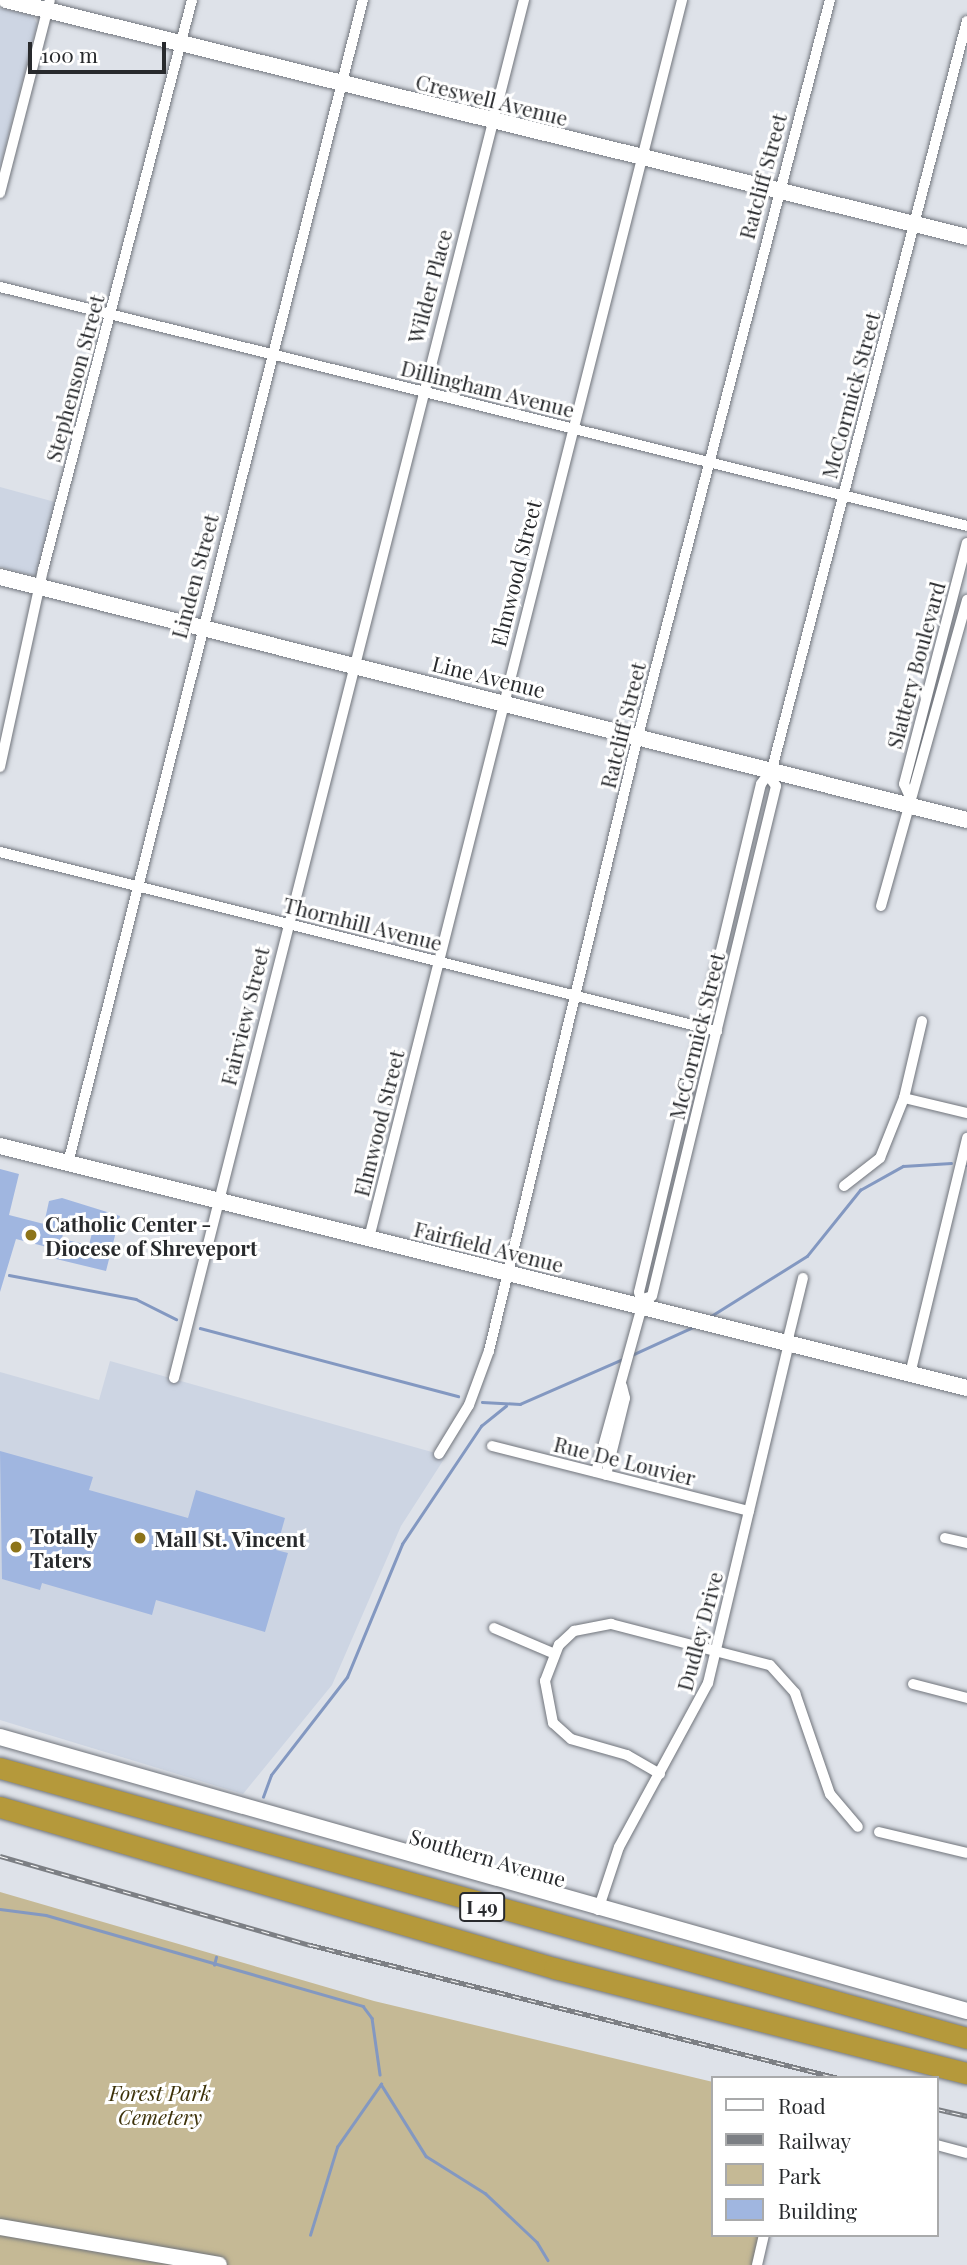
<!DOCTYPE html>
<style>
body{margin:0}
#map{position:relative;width:967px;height:2265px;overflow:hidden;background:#dee2e9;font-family:"Playfair Display",serif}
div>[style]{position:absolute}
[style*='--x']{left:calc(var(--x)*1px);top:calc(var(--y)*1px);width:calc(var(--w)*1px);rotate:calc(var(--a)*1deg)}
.built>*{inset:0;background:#cdd5e3}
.green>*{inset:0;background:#c5b995}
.stream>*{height:2.5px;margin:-1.25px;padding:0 1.25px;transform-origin:1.25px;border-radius:1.25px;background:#8398c1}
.building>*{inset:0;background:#a0b6e0}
.roads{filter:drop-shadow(0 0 2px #71757c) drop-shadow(0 0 2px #71757c)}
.street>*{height:10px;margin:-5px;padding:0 5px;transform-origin:5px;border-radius:5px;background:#fff}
.secondary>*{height:16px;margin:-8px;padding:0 8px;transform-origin:8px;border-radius:8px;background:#fff}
.highway>*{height:21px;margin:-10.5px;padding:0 10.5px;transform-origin:10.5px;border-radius:10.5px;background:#b5993b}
.rail>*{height:5px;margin-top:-2.5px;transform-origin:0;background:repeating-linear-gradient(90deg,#fff 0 8px,#7c7f84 0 16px);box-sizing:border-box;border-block:2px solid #7c7f84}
.dots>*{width:19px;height:19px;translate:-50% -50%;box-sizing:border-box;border:4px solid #fff;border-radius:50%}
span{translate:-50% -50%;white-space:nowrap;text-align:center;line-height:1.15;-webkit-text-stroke:6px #fff;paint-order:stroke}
.shield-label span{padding:2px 5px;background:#fff;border:2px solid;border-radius:5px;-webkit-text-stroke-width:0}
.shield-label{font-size:19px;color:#282a2d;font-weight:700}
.street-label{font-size:21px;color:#282a2d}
.poi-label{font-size:21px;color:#282a2d;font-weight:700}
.left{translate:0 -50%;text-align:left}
.park-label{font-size:21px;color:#3c3109;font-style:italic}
.legend{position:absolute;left:711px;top:2076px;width:228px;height:161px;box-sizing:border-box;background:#fff;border:2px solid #a9aaab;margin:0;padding:9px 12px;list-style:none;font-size:21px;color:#282a2d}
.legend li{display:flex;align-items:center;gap:14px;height:35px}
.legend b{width:35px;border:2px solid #a9aaab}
.scale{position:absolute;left:28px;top:42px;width:138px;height:32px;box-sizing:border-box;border:4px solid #282a2d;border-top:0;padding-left:9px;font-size:21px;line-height:24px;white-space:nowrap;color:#282a2d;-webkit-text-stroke:5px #fff;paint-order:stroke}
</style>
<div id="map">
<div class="built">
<i style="clip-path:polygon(0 8px,33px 16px,37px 24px,0 167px)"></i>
<i style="clip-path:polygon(0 487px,55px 502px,36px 576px,0 567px)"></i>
<i style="clip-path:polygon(110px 1361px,446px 1456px,401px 1526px,332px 1685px,243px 1794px,0 1720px,0 1372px,99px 1400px)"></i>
</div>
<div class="green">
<i style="clip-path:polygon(0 1892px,374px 2001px,713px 2082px,713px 2235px,761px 2235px,753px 2265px,0 2265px)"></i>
</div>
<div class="stream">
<i style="--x:966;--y:1166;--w:1;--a:0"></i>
<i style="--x:9;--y:1275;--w:129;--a:10.7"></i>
<i style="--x:136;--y:1299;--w:45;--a:26.6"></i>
<i style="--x:711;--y:1316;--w:113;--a:-32"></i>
<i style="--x:807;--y:1256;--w:85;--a:-51.2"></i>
<i style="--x:860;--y:1190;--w:49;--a:-29.2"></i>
<i style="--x:903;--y:1166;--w:48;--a:-3.6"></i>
<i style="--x:200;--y:1328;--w:267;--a:14.8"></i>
<i style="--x:632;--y:1355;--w:67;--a:-24.7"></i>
<i style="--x:482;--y:1402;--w:38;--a:3"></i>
<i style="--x:520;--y:1404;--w:112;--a:-23.6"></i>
<i style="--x:263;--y:1797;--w:23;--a:-70"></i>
<i style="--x:271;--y:1775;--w:124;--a:-52.2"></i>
<i style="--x:347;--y:1677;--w:144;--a:-67.5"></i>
<i style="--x:402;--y:1544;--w:142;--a:-56.2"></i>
<i style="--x:481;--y:1426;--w:32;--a:-39"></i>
<i style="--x:0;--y:1909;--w:46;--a:7.4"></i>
<i style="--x:46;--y:1915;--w:330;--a:16"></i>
<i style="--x:363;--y:2006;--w:15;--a:53"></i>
<i style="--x:372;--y:2018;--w:57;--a:81.9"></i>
<i style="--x:214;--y:1965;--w:8;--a:-76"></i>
<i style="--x:381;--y:2084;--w:85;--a:58"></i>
<i style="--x:426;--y:2156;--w:70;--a:32.1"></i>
<i style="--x:485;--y:2193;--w:71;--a:43.3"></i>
<i style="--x:537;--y:2242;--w:21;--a:59"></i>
<i style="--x:310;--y:2235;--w:92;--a:-72.9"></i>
<i style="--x:337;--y:2147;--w:77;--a:-55.1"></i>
</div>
<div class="building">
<i style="clip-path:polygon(evenodd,0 1169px,19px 1174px,9px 1215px,44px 1224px,49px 1201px,62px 1198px,120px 1216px,106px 1271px,52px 1258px,47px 1247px,16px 1239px,0 1292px,0 1169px,65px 1222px,93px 1229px,89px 1245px,62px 1239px,65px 1222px)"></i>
<i style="clip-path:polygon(0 1451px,93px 1477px,89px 1490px,188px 1518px,196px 1490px,285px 1518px,276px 1550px,288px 1553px,265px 1632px,156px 1600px,152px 1615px,42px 1583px,40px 1590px,2px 1579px)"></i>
</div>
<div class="roads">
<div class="street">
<i style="--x:0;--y:193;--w:199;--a:-75.5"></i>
<i style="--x:0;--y:287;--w:996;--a:13.88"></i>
<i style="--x:0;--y:767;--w:202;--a:-77.7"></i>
<i style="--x:43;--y:570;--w:589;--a:-75.35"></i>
<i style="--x:909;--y:795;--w:12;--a:-114"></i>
<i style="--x:904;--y:784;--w:249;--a:-75.4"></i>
<i style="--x:0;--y:852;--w:739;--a:14.02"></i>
<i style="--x:881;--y:906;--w:318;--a:-74.3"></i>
<i style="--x:904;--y:1098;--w:65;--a:13.4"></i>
<i style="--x:68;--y:1163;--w:1200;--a:-75.77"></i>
<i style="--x:844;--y:1186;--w:46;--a:-37.9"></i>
<i style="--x:880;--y:1158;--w:65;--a:-68.2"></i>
<i style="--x:904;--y:1098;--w:79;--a:-76.8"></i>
<i style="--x:369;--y:1238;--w:1277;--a:-75.81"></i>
<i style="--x:643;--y:1299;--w:9;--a:-18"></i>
<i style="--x:652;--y:1296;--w:525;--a:-76.33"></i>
<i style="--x:776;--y:786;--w:10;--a:-127"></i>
<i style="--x:787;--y:1343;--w:67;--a:-76.2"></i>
<i style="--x:910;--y:1374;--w:243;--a:-76.4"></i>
<i style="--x:174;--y:1378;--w:1422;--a:-75.75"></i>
<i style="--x:492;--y:1446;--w:265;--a:14.2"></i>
<i style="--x:439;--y:1454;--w:57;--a:-58.5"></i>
<i style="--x:469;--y:1405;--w:58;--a:-69.7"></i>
<i style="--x:489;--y:1351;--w:633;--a:-76.38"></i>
<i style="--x:638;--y:736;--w:761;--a:-75.38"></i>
<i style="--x:596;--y:1472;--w:172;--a:-74.5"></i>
<i style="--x:642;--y:1306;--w:14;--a:-102"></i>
<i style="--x:639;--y:1292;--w:522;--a:-76.5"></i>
<i style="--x:761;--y:784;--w:19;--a:-54"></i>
<i style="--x:772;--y:769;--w:773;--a:-75.39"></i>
<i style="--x:606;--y:1475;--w:79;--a:-76.1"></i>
<i style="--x:625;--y:1398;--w:12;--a:-104"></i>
<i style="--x:945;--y:1538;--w:23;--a:13"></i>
<i style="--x:494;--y:1628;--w:66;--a:23.1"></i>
<i style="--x:913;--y:1684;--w:56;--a:14.5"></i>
<i style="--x:660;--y:1774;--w:38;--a:-150"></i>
<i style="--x:627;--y:1755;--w:58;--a:-164.1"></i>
<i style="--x:571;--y:1739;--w:24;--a:-138"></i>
<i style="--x:553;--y:1723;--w:43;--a:-100.8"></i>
<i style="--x:545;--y:1681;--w:39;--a:-69"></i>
<i style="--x:559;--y:1645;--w:21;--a:-43"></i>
<i style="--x:574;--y:1631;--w:38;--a:-11"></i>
<i style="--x:611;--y:1624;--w:164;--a:14.5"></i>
<i style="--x:770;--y:1665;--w:38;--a:48"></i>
<i style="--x:795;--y:1693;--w:107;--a:70.9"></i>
<i style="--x:830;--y:1794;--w:43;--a:49.7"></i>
<i style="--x:879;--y:1832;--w:90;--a:13.4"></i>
<i style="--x:598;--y:1910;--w:66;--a:-71.6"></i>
<i style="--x:619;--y:1847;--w:187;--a:-61.5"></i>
<i style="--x:708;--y:1683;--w:349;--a:-76.6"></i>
<i style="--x:937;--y:2145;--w:31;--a:15"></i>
<i style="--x:757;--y:2265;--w:31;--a:-77"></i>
</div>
<div class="secondary">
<i style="--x:6;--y:0;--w:990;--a:13.85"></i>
<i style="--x:0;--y:577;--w:997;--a:14.11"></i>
<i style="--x:0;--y:1146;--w:997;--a:14.05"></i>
<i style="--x:0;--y:1737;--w:1005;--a:15.82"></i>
<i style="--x:0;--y:2227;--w:222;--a:9.8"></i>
</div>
<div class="highway">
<i style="--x:0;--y:1768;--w:1004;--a:15.6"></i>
<i style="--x:0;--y:1807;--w:577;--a:16.2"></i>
<i style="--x:554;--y:1968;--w:426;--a:14.3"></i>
</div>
</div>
<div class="rail">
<i style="--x:0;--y:1856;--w:323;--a:16"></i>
<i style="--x:311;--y:1945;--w:544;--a:14.16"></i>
<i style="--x:937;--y:2109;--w:31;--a:13"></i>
</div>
<div class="dots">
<i style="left:31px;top:1235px;background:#8d7419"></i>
<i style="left:140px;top:1538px;background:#8d7419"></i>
<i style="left:16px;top:1547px;background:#8d7419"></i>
</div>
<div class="shield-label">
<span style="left:482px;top:1907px">I 49</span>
</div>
<div class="street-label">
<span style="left:492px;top:99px;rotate:14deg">Creswell Avenue</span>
<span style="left:762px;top:176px;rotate:-75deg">Ratcliff Street</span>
<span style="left:429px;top:286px;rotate:-75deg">Wilder Place</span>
<span style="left:74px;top:378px;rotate:-75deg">Stephenson Street</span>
<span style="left:488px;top:388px;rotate:14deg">Dillingham Avenue</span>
<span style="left:850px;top:395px;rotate:-75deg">McCormick Street</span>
<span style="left:515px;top:573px;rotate:-76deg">Elmwood Street</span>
<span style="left:194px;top:576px;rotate:-75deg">Linden Street</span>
<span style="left:915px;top:665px;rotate:-75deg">Slattery Boulevard</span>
<span style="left:489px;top:676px;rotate:14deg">Line Avenue</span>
<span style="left:622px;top:725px;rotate:-76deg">Ratcliff Street</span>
<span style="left:363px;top:923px;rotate:14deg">Thornhill Avenue</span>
<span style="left:244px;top:1016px;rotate:-76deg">Fairview Street</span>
<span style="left:696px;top:1036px;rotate:-76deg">McCormick Street</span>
<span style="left:378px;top:1123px;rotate:-76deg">Elmwood Street</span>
<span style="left:489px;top:1246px;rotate:14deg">Fairfield Avenue</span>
<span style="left:625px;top:1460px;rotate:14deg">Rue De Louvier</span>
<span style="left:699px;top:1631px;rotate:-75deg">Dudley Drive</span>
<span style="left:488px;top:1857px;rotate:16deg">Southern Avenue</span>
</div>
<div class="poi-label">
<span class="left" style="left:45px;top:1235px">Catholic Center -<br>Diocese of Shreveport</span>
<span class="left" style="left:30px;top:1547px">Totally<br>Taters</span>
<span class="left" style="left:154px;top:1538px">Mall St. Vincent</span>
</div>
<div class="park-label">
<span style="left:160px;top:2104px">Forest Park<br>Cemetery</span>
</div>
<ul class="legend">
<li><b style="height:9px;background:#fff"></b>Road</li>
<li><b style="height:9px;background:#7c7f84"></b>Railway</li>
<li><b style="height:19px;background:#c5b995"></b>Park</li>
<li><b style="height:19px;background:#a0b6e0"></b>Building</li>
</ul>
<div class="scale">100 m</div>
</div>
